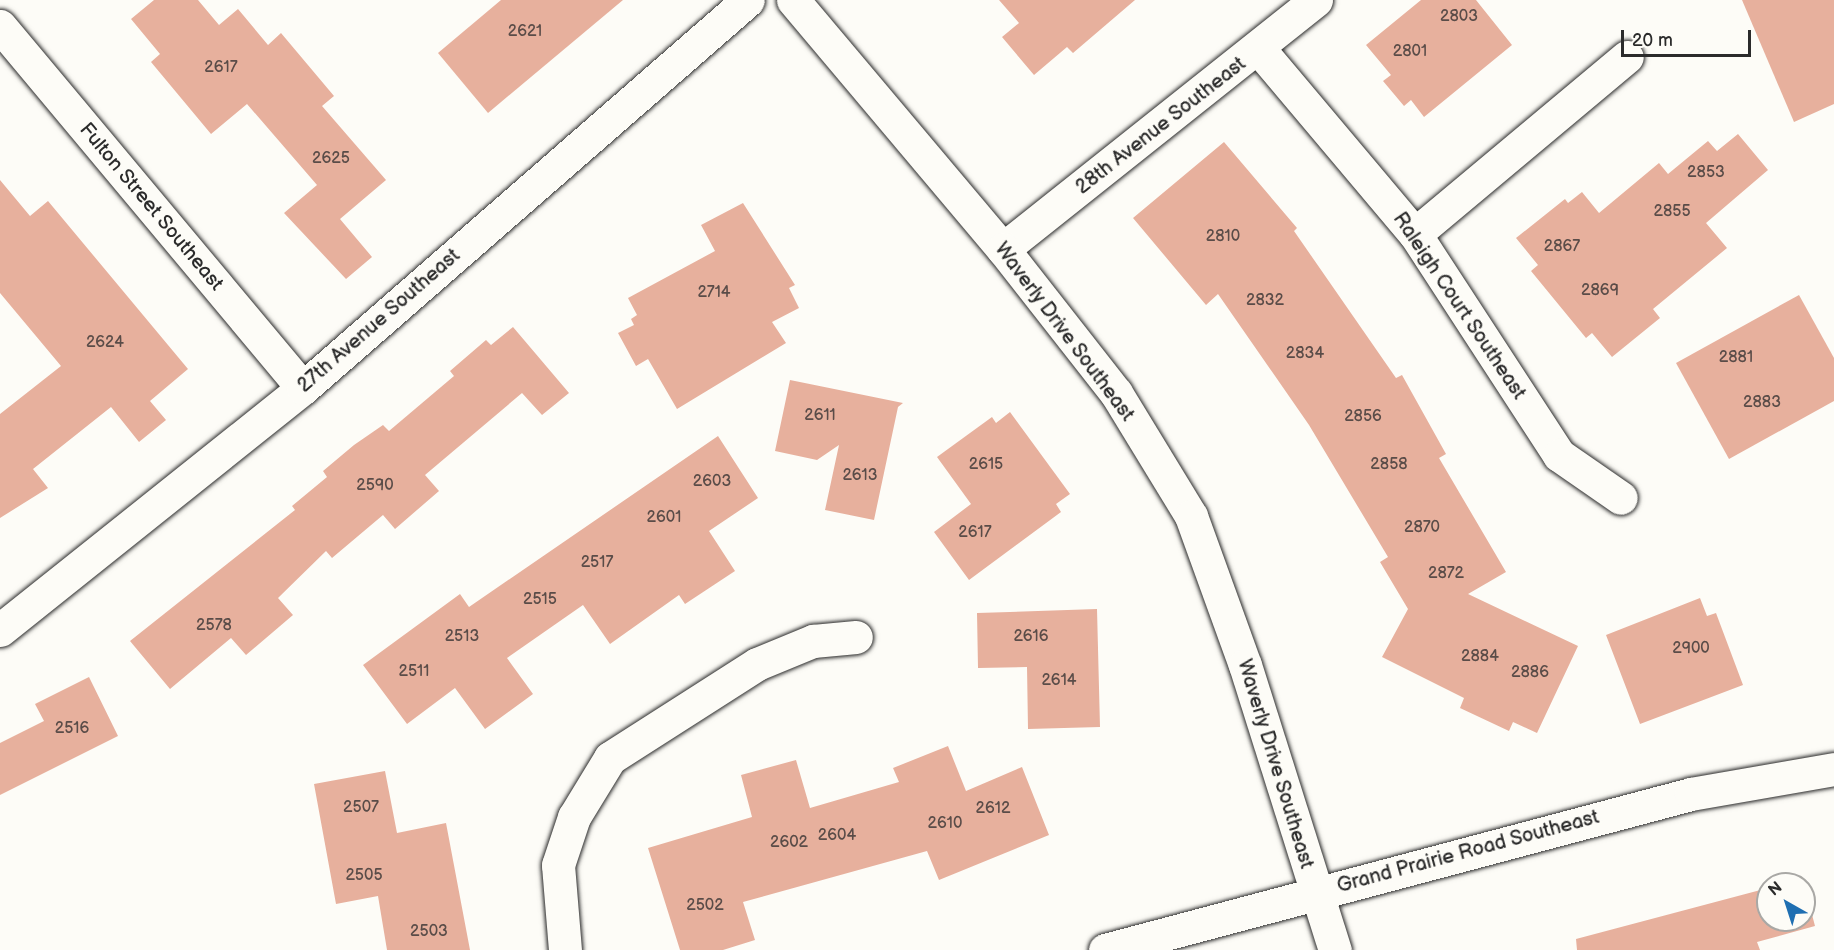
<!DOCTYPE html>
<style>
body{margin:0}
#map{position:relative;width:1834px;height:950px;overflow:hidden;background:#fdfcf7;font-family:"Balsamiq Sans",sans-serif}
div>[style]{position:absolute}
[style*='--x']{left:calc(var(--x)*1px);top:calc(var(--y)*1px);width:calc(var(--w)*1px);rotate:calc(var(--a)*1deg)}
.building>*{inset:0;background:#e7b09d}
.roads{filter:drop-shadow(0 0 2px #2b2b2b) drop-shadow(0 0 2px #2b2b2b)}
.street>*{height:33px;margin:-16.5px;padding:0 16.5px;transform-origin:16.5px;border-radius:16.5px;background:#fdfcf7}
.secondary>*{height:33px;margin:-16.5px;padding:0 16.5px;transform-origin:16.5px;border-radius:16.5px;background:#fdfcf7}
span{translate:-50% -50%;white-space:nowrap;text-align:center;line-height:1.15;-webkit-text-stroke:5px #fdfcf7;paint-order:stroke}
.number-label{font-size:16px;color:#5a4c48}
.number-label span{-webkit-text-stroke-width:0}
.street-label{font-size:20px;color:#2b2b2b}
.north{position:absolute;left:1756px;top:872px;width:60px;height:60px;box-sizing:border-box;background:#fdfcf7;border:2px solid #a9a8a5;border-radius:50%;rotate:321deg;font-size:16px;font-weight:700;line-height:24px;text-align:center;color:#2b2b2b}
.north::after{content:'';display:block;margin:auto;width:21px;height:27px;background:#1f6fb2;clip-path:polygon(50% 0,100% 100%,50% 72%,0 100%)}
.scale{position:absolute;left:1621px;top:30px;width:130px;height:27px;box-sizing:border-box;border:3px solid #2b2b2b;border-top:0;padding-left:8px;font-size:18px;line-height:21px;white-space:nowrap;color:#2b2b2b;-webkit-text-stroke:4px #fdfcf7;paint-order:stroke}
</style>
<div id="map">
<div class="building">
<i style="clip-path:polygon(154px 0,198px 0,219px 25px,238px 9px,268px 45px,281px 33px,334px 96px,322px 106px,386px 180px,340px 219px,372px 257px,346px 279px,284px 213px,317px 185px,247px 104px,211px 134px,151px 62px,160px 54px,131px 19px)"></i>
<i style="clip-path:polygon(501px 0,623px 0,488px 113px,438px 53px)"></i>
<i style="clip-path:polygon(999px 0,1135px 0,1073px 53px,1067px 47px,1034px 75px,1002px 37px,1019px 23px)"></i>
<i style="clip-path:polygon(1421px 0,1476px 0,1512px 45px,1424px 117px,1411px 100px,1404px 106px,1383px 81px,1391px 75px,1366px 45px)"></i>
<i style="clip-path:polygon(1742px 0,1834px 0,1834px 104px,1794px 122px)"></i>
<i style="clip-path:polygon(1738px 134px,1768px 170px,1706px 223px,1727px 248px,1653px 309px,1660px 318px,1612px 357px,1592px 333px,1586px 338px,1531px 271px,1538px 265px,1516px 238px,1565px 199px,1568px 203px,1582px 192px,1599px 213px,1659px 163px,1668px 174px,1708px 141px,1717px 151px)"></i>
<i style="clip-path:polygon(1224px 142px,1297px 228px,1294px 231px,1396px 378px,1402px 375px,1446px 454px,1439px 458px,1506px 572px,1468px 594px,1578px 646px,1537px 733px,1513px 722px,1509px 731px,1460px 708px,1464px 698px,1382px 657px,1408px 609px,1380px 562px,1388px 557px,1309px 425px,1218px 294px,1206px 305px,1133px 218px)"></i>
<i style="clip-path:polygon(0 180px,30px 216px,48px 201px,188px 369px,150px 401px,166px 420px,139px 442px,111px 407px,33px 469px,48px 488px,0 518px,0 414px,61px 366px,0 293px)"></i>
<i style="clip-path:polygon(743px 203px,795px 285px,789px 288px,799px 308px,772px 322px,786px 343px,677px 409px,648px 359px,636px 366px,618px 333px,634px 325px,631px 319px,637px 315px,628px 298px,715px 251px,701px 225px)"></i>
<i style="clip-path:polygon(1799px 295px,1834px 358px,1834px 401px,1729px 459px,1676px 363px)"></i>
<i style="clip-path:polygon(513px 327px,569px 393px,542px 415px,522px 393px,425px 475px,439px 491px,395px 529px,383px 515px,332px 558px,326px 551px,278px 598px,293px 615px,246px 655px,231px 638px,170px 689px,130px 641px,295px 510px,292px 506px,327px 477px,323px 471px,354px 445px,383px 425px,389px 431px,454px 376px,450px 371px,486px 340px,491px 345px)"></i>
<i style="clip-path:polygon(790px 380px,903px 403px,898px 407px,874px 520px,825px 510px,839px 445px,817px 460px,775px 451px)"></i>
<i style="clip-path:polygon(1010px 412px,1070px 494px,1056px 504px,1061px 512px,969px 580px,934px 532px,971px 504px,937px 457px,992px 417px,996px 423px)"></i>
<i style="clip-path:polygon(718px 436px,758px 498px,709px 531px,735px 571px,685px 604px,679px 595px,610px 644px,583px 605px,507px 658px,533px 694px,485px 729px,455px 688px,407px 724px,363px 665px,460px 594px,469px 607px)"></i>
<i style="clip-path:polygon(1700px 598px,1707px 616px,1716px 613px,1743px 685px,1640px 724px,1606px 635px)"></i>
<i style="clip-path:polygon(1097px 609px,1100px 727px,1028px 729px,1027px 667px,978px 668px,977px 613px)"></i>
<i style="clip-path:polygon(89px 677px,118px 736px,0 795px,0 743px,44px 721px,35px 704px)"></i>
<i style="clip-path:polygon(948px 746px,966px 791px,1022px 767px,1049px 835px,939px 880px,927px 851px,743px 902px,755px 940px,723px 950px,680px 950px,648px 848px,752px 817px,741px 775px,796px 760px,810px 808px,899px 782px,893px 768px)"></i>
<i style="clip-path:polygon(385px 771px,397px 833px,446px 823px,470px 950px,387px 950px,378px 896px,336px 904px,314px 784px)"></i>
<i style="clip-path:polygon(1804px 884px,1815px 926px,1757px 942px,1760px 950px,1577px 950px,1576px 939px,1768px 888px,1768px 920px,1804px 920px)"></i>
</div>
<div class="roads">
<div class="street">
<i style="--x:0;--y:26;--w:472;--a:50.1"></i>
<i style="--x:1259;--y:49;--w:242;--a:49.9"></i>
<i style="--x:1415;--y:234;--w:264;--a:56.9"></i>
<i style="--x:1559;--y:455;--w:75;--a:34.7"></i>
<i style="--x:1415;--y:234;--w:276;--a:-39.9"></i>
<i style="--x:1003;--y:249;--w:400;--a:-38.5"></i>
<i style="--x:0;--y:630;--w:388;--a:-38.6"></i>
<i style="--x:303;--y:388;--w:590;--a:-41.09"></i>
<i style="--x:565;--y:950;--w:85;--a:-94.7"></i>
<i style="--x:558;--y:865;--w:51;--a:-71.6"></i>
<i style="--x:574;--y:817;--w:69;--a:-58.6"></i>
<i style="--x:610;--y:758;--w:174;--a:-32.6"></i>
<i style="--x:757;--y:664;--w:61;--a:-22.3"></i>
<i style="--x:813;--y:641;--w:43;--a:-5.3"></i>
</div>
<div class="secondary">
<i style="--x:793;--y:0;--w:326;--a:49.9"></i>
<i style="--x:1003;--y:249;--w:183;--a:51.9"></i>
<i style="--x:1116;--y:393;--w:144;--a:58.6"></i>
<i style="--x:1191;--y:516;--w:158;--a:70.1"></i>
<i style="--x:1245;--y:665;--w:299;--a:72.5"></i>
<i style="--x:1105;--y:950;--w:606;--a:-14.91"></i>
<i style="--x:1691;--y:794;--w:145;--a:-9.9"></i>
</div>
</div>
<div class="number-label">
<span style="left:1459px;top:17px">2803</span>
<span style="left:525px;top:32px">2621</span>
<span style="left:1410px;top:52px">2801</span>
<span style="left:221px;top:68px">2617</span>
<span style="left:331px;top:159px">2625</span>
<span style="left:1706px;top:173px">2853</span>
<span style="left:1672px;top:212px">2855</span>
<span style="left:1223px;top:237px">2810</span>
<span style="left:1562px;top:247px">2867</span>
<span style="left:1600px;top:291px">2869</span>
<span style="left:714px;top:293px">2714</span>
<span style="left:1265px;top:301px">2832</span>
<span style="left:105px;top:343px">2624</span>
<span style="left:1305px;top:354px">2834</span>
<span style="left:1736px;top:358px">2881</span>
<span style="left:1762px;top:403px">2883</span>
<span style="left:820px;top:416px">2611</span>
<span style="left:1363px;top:417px">2856</span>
<span style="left:986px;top:465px">2615</span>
<span style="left:1389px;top:465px">2858</span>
<span style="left:860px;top:476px">2613</span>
<span style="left:712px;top:482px">2603</span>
<span style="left:375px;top:486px">2590</span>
<span style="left:664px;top:518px">2601</span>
<span style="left:1422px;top:528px">2870</span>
<span style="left:975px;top:533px">2617</span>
<span style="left:597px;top:563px">2517</span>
<span style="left:1446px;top:574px">2872</span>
<span style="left:540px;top:600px">2515</span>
<span style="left:214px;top:626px">2578</span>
<span style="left:462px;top:637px">2513</span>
<span style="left:1031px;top:637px">2616</span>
<span style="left:1691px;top:649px">2900</span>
<span style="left:1480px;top:657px">2884</span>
<span style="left:414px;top:672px">2511</span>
<span style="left:1530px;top:673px">2886</span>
<span style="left:1059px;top:681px">2614</span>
<span style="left:72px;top:729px">2516</span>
<span style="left:361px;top:808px">2507</span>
<span style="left:993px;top:809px">2612</span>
<span style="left:945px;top:824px">2610</span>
<span style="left:837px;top:836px">2604</span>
<span style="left:789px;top:843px">2602</span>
<span style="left:364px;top:876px">2505</span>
<span style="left:705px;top:906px">2502</span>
<span style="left:429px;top:932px">2503</span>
</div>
<div class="street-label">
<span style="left:1161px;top:126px;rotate:-38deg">28th Avenue Southeast</span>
<span style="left:151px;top:207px;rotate:50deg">Fulton Street Southeast</span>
<span style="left:1459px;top:306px;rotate:56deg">Raleigh Court Southeast</span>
<span style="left:379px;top:321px;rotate:-41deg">27th Avenue Southeast</span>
<span style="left:1064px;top:332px;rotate:53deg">Waverly Drive Southeast</span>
<span style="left:1275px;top:764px;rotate:73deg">Waverly Drive Southeast</span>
<span style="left:1468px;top:852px;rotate:-15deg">Grand Prairie Road Southeast</span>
</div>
<div class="north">N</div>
<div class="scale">20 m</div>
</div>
